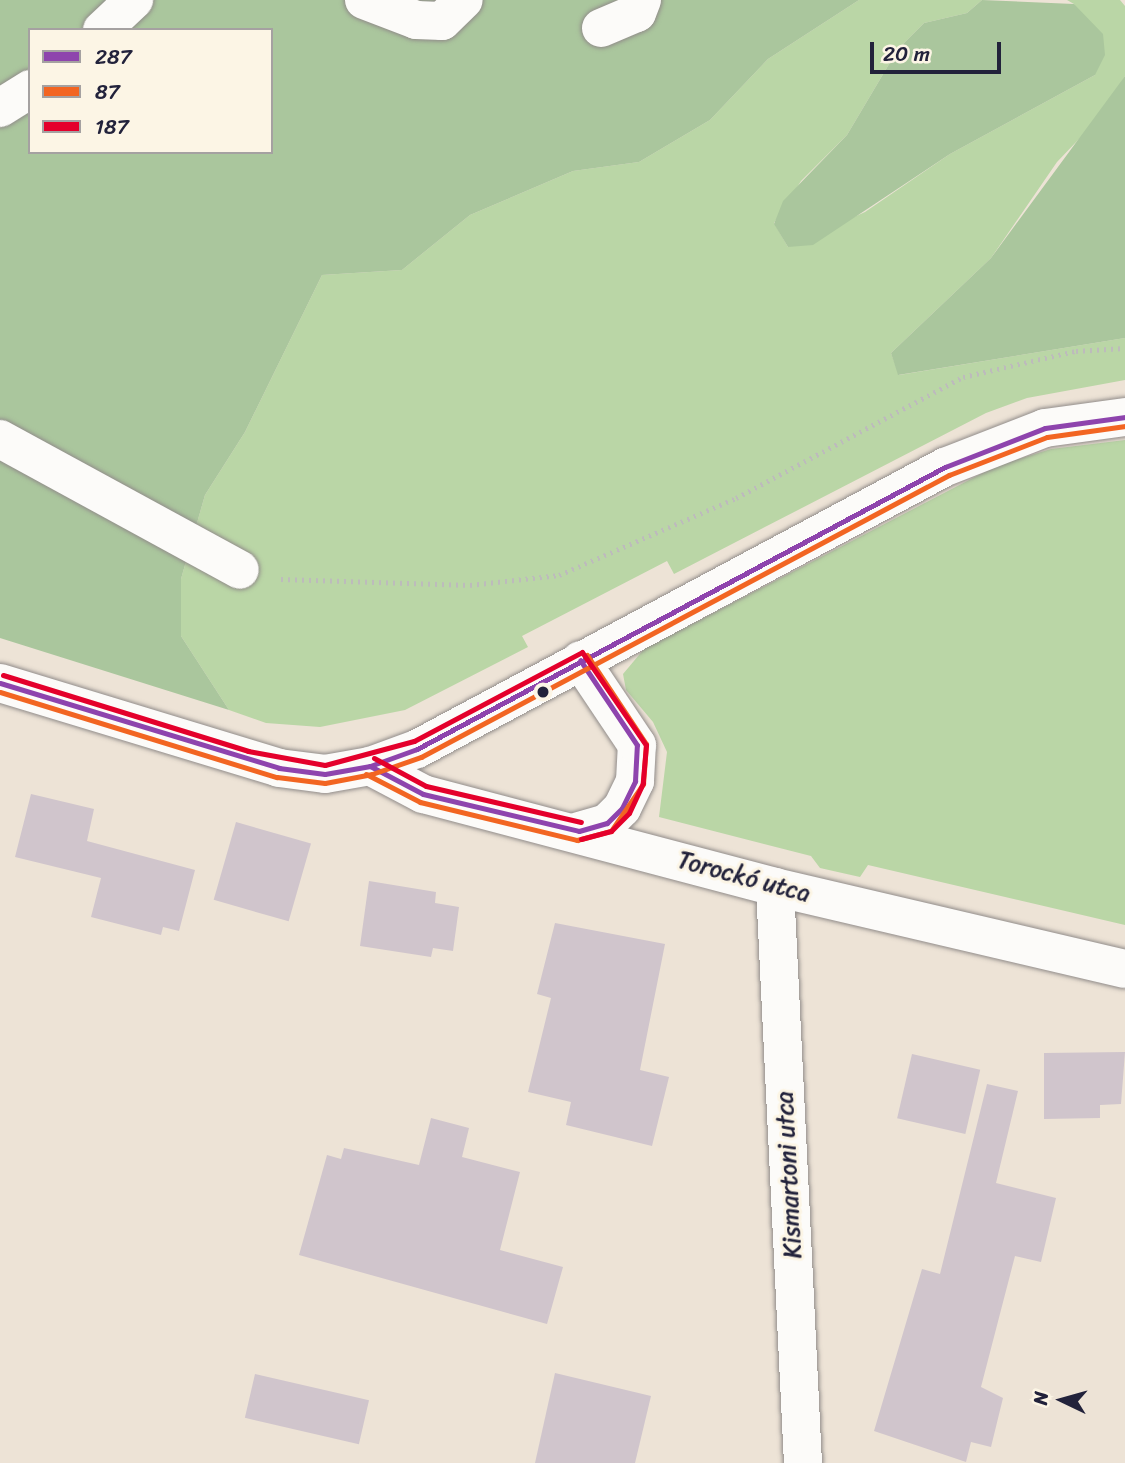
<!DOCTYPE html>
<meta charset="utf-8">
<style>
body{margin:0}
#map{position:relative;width:1125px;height:1463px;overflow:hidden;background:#ede3d6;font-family:Sriracha,sans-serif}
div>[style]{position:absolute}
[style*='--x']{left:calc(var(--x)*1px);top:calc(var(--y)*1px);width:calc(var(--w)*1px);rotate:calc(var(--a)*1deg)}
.green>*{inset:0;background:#bad6a6}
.forest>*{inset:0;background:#aac69d}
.building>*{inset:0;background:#d0c5cc;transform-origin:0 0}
.path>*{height:4.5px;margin-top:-2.25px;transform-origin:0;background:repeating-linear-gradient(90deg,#bdbbbc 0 2px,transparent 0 7px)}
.roads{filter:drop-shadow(0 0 2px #918c8a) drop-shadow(0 0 2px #918c8a)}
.minor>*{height:38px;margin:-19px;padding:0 19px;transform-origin:19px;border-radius:19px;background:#fcfbf9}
.bus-1>*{height:5px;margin:-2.5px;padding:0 2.5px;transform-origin:2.5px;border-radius:2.5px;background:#8e44ad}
.bus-2>*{height:5px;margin:-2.5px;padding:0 2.5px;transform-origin:2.5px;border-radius:2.5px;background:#f26522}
.bus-3>*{height:5px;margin:-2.5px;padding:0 2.5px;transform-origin:2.5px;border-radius:2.5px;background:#e4002b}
.dots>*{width:19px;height:19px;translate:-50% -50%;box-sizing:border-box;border:4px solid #fcf5e5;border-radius:50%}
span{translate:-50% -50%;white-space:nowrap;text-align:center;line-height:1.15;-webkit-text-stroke:6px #fcf5e5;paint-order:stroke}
.street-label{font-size:24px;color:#22223b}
.legend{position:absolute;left:28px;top:28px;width:245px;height:126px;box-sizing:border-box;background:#fcf5e5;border:2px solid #a5a1a1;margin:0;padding:9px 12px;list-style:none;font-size:21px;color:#22223b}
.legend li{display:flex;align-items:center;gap:14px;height:35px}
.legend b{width:35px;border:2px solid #a5a1a1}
.north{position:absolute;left:1027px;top:1365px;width:70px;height:70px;-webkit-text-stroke:5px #fcf5e5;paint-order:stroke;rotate:275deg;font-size:19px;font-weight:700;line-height:28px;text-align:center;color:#22223b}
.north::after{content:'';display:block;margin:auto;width:24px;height:32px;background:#22223b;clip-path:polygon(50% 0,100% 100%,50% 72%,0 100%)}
.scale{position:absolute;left:870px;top:42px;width:131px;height:32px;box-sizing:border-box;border:4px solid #22223b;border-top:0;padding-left:9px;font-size:21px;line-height:24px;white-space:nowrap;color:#22223b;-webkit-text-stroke:5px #fcf5e5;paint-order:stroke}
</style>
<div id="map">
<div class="green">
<i style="clip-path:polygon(859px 0,982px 0,967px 13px,924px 23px,898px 49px,847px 135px,801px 181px,774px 223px,788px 247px,865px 212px,950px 154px,1095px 75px,1074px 4px,1067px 0,1120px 0,1125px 6px,1125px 76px,1101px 116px,1057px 162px,991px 258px,891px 353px,899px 375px,1125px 338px,1125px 380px,1027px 398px,986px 413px,674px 574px,667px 561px,522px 636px,528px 647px,405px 710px,320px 727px,266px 723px,229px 710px,181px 636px,181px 579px,205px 495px,245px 432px,322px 275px,402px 270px,470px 215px,573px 171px,639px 162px,710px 120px,768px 59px)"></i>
<i style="clip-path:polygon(1125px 440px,1125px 925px,868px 865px,860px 877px,820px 868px,811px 856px,659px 817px,667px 752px,653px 722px,626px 690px,623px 674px,644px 649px,996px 466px,1051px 449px)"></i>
</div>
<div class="forest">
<i style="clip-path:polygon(evenodd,0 0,859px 0,768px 59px,710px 120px,639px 162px,573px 171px,470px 215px,402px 270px,322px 275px,245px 432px,205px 495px,181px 579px,181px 636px,229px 710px,0 638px,0 0,30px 30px,271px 30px,271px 152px,30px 152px,30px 30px)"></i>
<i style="clip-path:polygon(982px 0,1074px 4px,1103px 34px,1105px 55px,1095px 75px,950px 154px,813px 245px,788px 247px,774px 224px,783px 201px,847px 135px,898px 49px,924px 23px,967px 13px)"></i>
<i style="clip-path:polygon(1125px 76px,1125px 338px,898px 375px,891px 353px,991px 258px)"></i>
</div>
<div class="building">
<i style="clip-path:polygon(31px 794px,94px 809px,87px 841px,195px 870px,179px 931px,163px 927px,161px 935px,91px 917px,101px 878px,15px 857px)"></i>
<i style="left:236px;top:822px;width:78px;height:81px;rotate:16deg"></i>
<i style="clip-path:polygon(369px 881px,436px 892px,435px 903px,459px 907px,453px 951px,433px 948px,431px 957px,360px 946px)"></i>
<i style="clip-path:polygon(555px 923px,665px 944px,640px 1070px,669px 1077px,652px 1146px,566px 1125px,571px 1102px,528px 1092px,551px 998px,537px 994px)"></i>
<i style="clip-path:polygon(1125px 1052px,1121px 1104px,1100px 1105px,1100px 1118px,1044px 1119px,1044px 1053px)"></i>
<i style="left:912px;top:1054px;width:70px;height:66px;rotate:13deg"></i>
<i style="clip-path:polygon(987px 1084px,1018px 1091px,996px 1183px,1056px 1198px,1041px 1262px,1015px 1256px,981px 1387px,1003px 1398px,991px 1447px,971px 1442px,966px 1462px,874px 1431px,922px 1269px,940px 1274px)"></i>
<i style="clip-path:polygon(431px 1118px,469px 1128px,462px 1157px,520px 1172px,500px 1250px,563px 1267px,547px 1324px,299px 1255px,327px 1155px,341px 1159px,344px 1148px,419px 1165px)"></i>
<i style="clip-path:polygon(555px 1373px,651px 1396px,635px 1463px,535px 1463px)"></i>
<i style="left:255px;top:1374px;width:117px;height:45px;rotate:13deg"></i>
</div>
<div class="path">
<i style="--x:281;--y:579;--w:189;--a:1.8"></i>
<i style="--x:470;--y:585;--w:90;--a:-6.4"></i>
<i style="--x:559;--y:575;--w:193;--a:-23.5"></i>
<i style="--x:736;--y:498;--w:257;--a:-28.1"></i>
<i style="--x:963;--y:377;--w:116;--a:-13"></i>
<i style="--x:1076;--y:351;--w:49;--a:-3.5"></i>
</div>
<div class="roads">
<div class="minor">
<i style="--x:364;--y:0;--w:56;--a:21"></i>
<i style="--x:416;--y:20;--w:26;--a:2"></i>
<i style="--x:442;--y:21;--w:30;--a:-44"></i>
<i style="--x:601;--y:28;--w:39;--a:-23"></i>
<i style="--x:637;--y:13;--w:14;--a:-69"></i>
<i style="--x:102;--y:30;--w:44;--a:-43.2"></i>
<i style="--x:0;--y:108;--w:36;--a:-32"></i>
<i style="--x:0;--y:439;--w:273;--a:28.6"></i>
<i style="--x:0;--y:683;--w:292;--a:16.9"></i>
<i style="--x:279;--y:768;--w:46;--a:7.4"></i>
<i style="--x:325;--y:774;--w:46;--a:-10.1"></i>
<i style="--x:370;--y:766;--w:50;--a:-19.9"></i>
<i style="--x:417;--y:749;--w:599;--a:-28.11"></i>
<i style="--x:945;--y:467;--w:107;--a:-21.3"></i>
<i style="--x:1045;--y:428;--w:81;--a:-7.8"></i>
<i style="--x:370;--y:766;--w:60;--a:27.8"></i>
<i style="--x:423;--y:794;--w:364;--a:14.8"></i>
<i style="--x:775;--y:887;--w:359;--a:13.2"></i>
<i style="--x:579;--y:831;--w:29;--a:-16"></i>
<i style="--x:607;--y:823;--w:21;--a:-45"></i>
<i style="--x:622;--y:808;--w:30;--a:-64"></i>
<i style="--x:635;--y:781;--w:36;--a:-87"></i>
<i style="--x:637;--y:745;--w:102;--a:-123.8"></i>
<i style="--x:775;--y:887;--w:577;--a:87.22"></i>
</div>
</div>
<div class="bus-1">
<i style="--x:0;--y:683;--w:292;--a:16.9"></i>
<i style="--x:279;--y:768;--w:46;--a:7.4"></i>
<i style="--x:325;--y:774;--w:46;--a:-10.1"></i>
<i style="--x:370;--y:766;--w:50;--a:-19.9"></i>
<i style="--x:417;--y:749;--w:599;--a:-28.11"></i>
<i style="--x:945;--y:467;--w:107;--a:-21.3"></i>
<i style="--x:1045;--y:428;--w:81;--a:-7.8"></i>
<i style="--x:370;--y:766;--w:60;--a:27.8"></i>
<i style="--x:423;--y:794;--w:160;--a:13.3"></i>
<i style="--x:579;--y:831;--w:29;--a:-16"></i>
<i style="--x:607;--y:823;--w:21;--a:-45"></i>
<i style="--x:622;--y:808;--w:30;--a:-64"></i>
<i style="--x:635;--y:781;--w:36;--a:-87"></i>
<i style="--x:637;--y:745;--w:102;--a:-123.8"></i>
</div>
<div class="bus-2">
<i style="--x:0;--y:692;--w:290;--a:17.1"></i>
<i style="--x:277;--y:777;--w:48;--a:7.1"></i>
<i style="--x:325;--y:783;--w:48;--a:-10.8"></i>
<i style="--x:372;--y:774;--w:52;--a:-19.1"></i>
<i style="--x:421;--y:757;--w:599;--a:-28.11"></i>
<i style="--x:949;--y:475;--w:105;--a:-21.2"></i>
<i style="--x:1047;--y:437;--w:79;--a:-8"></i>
<i style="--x:366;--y:774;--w:61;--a:27.4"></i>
<i style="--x:420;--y:802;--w:162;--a:13.6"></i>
<i style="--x:577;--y:840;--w:35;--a:-15"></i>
<i style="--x:611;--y:831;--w:57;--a:-55.8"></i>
<i style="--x:643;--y:784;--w:40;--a:-85.7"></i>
<i style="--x:646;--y:744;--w:107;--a:-123.5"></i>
</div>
<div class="bus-3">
<i style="--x:3;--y:675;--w:257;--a:17.2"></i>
<i style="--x:248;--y:751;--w:78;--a:10.3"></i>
<i style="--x:325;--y:765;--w:92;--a:-15.1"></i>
<i style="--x:414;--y:741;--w:190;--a:-27.9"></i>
<i style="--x:582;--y:652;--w:113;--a:55.5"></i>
<i style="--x:646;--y:745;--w:38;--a:95"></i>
<i style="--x:643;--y:783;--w:33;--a:115"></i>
<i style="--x:629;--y:813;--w:25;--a:135"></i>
<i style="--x:611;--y:831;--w:31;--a:165"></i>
<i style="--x:374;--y:758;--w:59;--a:28.3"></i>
<i style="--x:426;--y:786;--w:159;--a:13.1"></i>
</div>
<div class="dots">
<i style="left:543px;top:692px;background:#22223b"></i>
</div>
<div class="street-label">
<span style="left:744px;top:877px;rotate:15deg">Torockó utca</span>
<span style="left:789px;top:1175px;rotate:-93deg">Kismartoni utca</span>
</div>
<ul class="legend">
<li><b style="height:9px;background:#8e44ad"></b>287</li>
<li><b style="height:9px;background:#f26522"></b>87</li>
<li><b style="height:9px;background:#e4002b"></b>187</li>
</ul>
<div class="north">N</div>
<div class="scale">20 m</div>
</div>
